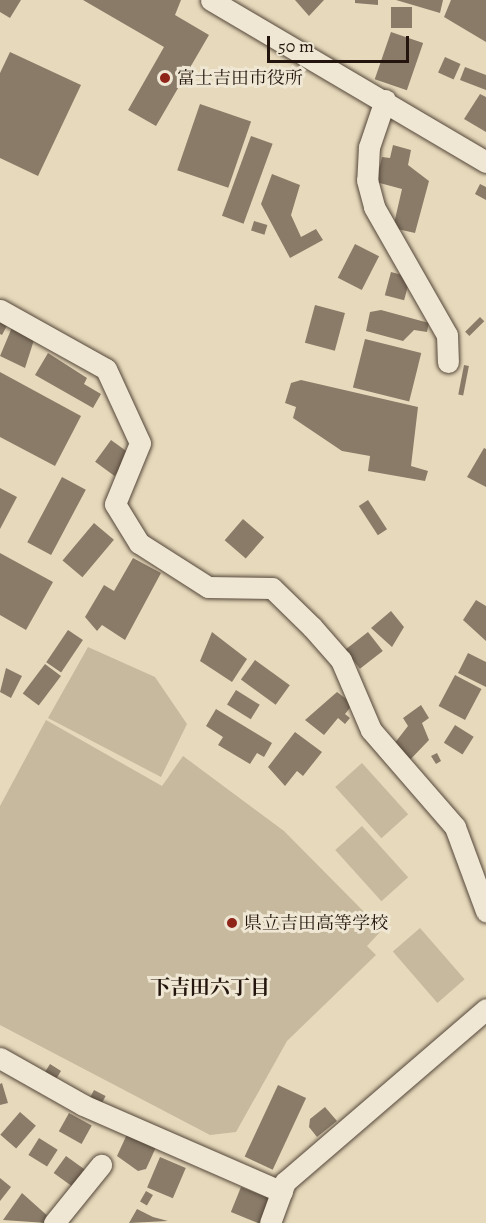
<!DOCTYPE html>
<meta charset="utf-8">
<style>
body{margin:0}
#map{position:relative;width:486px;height:1223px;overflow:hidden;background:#e7dabc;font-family:Alegreya,"Noto Serif JP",serif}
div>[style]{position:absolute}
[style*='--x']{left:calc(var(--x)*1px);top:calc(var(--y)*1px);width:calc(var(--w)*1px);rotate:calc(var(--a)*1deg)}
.green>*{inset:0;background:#c6b99e;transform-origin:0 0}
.building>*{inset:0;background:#897b68;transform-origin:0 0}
.roads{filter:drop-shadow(0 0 2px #544639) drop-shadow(0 0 2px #544639)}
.minor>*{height:21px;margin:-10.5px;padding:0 10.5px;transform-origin:10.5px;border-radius:10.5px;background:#efe7d3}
.dots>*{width:16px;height:16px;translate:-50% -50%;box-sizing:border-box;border:3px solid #efe7d3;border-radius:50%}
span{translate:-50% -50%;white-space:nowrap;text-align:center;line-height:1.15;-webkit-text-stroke:6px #efe7d3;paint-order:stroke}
.poi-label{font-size:18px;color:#23150d}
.left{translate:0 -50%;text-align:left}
.neighbourhood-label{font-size:20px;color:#23150d;font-weight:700}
.scale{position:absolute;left:267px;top:36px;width:142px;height:27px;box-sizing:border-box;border:3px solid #23150d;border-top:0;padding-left:8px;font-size:18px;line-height:21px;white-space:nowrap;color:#23150d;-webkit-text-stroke:4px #efe7d3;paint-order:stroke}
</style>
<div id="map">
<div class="green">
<i style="clip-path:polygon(88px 647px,155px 677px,187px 724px,161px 777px,48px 718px)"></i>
<i style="clip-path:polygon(46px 720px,162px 786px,183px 756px,284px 831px,382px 930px,367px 946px,376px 955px,287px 1041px,236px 1132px,210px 1135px,0 1025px,0 806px)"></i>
<i style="left:362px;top:763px;width:69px;height:36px;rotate:48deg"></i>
<i style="left:362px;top:826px;width:69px;height:36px;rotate:48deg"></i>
<i style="left:420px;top:928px;width:68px;height:36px;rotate:49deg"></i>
</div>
<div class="building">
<i style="clip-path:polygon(0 0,21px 0,10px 18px,0 12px)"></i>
<i style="clip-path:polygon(83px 0,181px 0,175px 15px,209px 35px,156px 126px,128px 110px,164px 47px)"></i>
<i style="clip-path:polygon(295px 0,324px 0,309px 16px)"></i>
<i style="clip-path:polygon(355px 0,378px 0,378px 5px,355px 3px)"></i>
<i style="clip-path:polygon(396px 0,443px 0,440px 13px)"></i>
<i style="clip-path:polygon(451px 0,486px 0,486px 42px,444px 17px)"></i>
<i style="left:391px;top:7px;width:21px;height:21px"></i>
<i style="left:391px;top:32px;width:34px;height:50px;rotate:19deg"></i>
<i style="clip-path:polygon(10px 52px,81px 85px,38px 176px,0 158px,0 73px)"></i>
<i style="left:445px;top:57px;width:17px;height:17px;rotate:24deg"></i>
<i style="clip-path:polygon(465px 67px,486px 75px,486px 90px,460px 80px)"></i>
<i style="clip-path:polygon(480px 94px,486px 97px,486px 132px,464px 119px)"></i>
<i style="left:200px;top:104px;width:54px;height:70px;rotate:19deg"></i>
<i style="left:251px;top:136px;width:23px;height:85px;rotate:20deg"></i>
<i style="clip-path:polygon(393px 145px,411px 150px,408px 165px,429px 181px,415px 233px,393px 228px,402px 189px,376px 182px,382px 157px,390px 158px)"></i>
<i style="clip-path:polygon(272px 174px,300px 185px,291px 215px,301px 237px,316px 229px,323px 240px,290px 258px,261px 204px)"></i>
<i style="clip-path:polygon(480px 184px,486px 187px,486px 200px,475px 194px)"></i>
<i style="left:254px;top:221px;width:14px;height:10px;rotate:17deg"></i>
<i style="left:355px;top:244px;width:27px;height:38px;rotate:27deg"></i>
<i style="left:391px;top:272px;width:20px;height:24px;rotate:15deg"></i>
<i style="left:315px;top:305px;width:31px;height:39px;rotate:15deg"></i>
<i style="clip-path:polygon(381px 310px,429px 323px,427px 332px,414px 330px,403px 341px,366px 331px,370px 312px)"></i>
<i style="left:480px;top:317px;width:6px;height:21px;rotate:45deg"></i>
<i style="clip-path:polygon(10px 320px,2px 335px,0 334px,0 322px)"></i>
<i style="clip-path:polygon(13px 325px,34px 340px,25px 368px,0 356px)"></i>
<i style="left:365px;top:339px;width:58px;height:50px;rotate:14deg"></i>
<i style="clip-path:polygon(48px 353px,87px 378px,84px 384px,101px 394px,93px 408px,35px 375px)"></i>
<i style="left:464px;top:365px;width:5px;height:30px;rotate:11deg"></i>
<i style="clip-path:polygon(0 372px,81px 416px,55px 466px,0 437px)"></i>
<i style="clip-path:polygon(301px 380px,418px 407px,411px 466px,428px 471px,425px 481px,368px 471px,370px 456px,342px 451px,293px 418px,296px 407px,285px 403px,291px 383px)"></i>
<i style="left:111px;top:440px;width:24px;height:27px;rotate:36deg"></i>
<i style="clip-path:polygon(484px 448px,486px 449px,486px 487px,467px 477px)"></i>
<i style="left:62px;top:477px;width:27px;height:74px;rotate:28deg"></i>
<i style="clip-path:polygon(0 488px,17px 497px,0 529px)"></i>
<i style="left:368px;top:500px;width:35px;height:11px;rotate:57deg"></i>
<i style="left:243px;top:519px;width:28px;height:28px;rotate:41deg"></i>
<i style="left:94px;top:523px;width:26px;height:49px;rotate:40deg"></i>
<i style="clip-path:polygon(0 553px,53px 582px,26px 630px,0 615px)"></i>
<i style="clip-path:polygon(133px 558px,161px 573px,125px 640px,102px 625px,97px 631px,85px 617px,104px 585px,114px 591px)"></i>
<i style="clip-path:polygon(476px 600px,486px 606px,486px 641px,463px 620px)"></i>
<i style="clip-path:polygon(391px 611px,404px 627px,392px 647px,371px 628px)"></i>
<i style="left:68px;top:630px;width:18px;height:39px;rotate:34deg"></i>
<i style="clip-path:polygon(212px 632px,247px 659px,232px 682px,200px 661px)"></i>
<i style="left:368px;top:632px;width:24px;height:29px;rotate:52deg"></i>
<i style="clip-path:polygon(468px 653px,486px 662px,486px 687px,458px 673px)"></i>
<i style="left:255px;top:660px;width:43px;height:24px;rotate:36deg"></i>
<i style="left:45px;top:664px;width:20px;height:37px;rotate:37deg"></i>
<i style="clip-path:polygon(6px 668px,22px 676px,11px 698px,0 692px)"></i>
<i style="left:455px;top:675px;width:30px;height:35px;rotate:28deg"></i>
<i style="left:236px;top:690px;width:28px;height:17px;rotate:32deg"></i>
<i style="clip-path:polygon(337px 692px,353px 704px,345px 714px,350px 718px,345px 724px,338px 718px,324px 735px,305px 720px)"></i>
<i style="clip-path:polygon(421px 705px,429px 718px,422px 723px,429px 740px,407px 763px,394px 744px,408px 726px,403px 718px)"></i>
<i style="clip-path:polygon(216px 709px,272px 743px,264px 757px,257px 753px,250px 764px,218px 745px,223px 737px,206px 726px)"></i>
<i style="left:455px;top:725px;width:22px;height:21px;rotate:32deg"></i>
<i style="clip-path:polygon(295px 732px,322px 752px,303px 776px,297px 771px,285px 786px,268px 767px)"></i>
<i style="clip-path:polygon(437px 753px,441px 761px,436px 764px,431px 756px)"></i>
<i style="left:50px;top:1064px;width:13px;height:11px;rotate:32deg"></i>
<i style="clip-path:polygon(2px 1083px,8px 1103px,0 1105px,0 1084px)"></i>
<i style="left:278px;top:1085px;width:31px;height:79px;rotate:25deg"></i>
<i style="left:94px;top:1090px;width:13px;height:9px;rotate:27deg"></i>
<i style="clip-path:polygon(325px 1107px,337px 1121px,317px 1137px,309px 1127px,310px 1119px)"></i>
<i style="left:20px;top:1112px;width:21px;height:30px;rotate:41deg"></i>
<i style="left:69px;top:1113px;width:26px;height:21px;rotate:29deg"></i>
<i style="clip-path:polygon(128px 1132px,157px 1145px,146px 1169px,138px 1171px,117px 1156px)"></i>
<i style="left:39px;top:1138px;width:22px;height:20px;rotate:32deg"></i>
<i style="left:66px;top:1156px;width:24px;height:21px;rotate:36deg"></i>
<i style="left:160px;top:1157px;width:28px;height:33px;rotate:23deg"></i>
<i style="clip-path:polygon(0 1178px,11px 1187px,0 1201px)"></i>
<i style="left:241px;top:1187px;width:31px;height:27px;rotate:22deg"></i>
<i style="left:146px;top:1191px;width:8px;height:12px;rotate:30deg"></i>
<i style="clip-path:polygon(22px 1193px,50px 1218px,46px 1223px,3px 1220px)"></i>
<i style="clip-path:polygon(137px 1209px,153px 1217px,168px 1221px,129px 1223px)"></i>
</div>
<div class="roads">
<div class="minor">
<i style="--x:211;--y:0;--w:319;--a:30.5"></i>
<i style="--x:385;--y:100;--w:50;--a:108.8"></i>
<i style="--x:369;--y:147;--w:33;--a:93"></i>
<i style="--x:367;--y:180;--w:28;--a:75"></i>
<i style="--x:374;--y:207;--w:147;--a:60.3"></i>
<i style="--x:447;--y:335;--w:27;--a:88"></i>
<i style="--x:0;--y:310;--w:121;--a:29.1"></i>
<i style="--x:106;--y:369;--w:81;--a:65.3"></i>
<i style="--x:140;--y:443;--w:66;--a:112.3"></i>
<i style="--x:115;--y:504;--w:46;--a:58.4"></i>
<i style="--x:139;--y:543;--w:82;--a:32.5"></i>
<i style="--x:208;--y:587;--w:64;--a:0.9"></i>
<i style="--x:272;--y:588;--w:56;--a:44.3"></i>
<i style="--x:312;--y:627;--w:44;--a:48.7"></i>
<i style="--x:341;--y:660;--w:76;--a:66.8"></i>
<i style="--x:371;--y:730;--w:128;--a:49.1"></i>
<i style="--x:455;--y:827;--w:90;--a:69.7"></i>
<i style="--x:0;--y:1058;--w:95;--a:29.5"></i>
<i style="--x:83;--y:1105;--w:217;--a:23.6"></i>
<i style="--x:54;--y:1223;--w:75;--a:-51"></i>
<i style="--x:270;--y:1223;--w:44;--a:-69.9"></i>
<i style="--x:285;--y:1182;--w:265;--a:-40.7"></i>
</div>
</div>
<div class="dots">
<i style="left:165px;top:78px;background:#8f2418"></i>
<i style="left:232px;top:923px;background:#8f2418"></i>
</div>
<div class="poi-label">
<span class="left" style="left:177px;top:78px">富士吉田市役所</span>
<span class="left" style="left:244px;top:923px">県立吉田高等学校</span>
</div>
<div class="neighbourhood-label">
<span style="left:210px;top:987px">下吉田六丁目</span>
</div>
<div class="scale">50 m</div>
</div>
